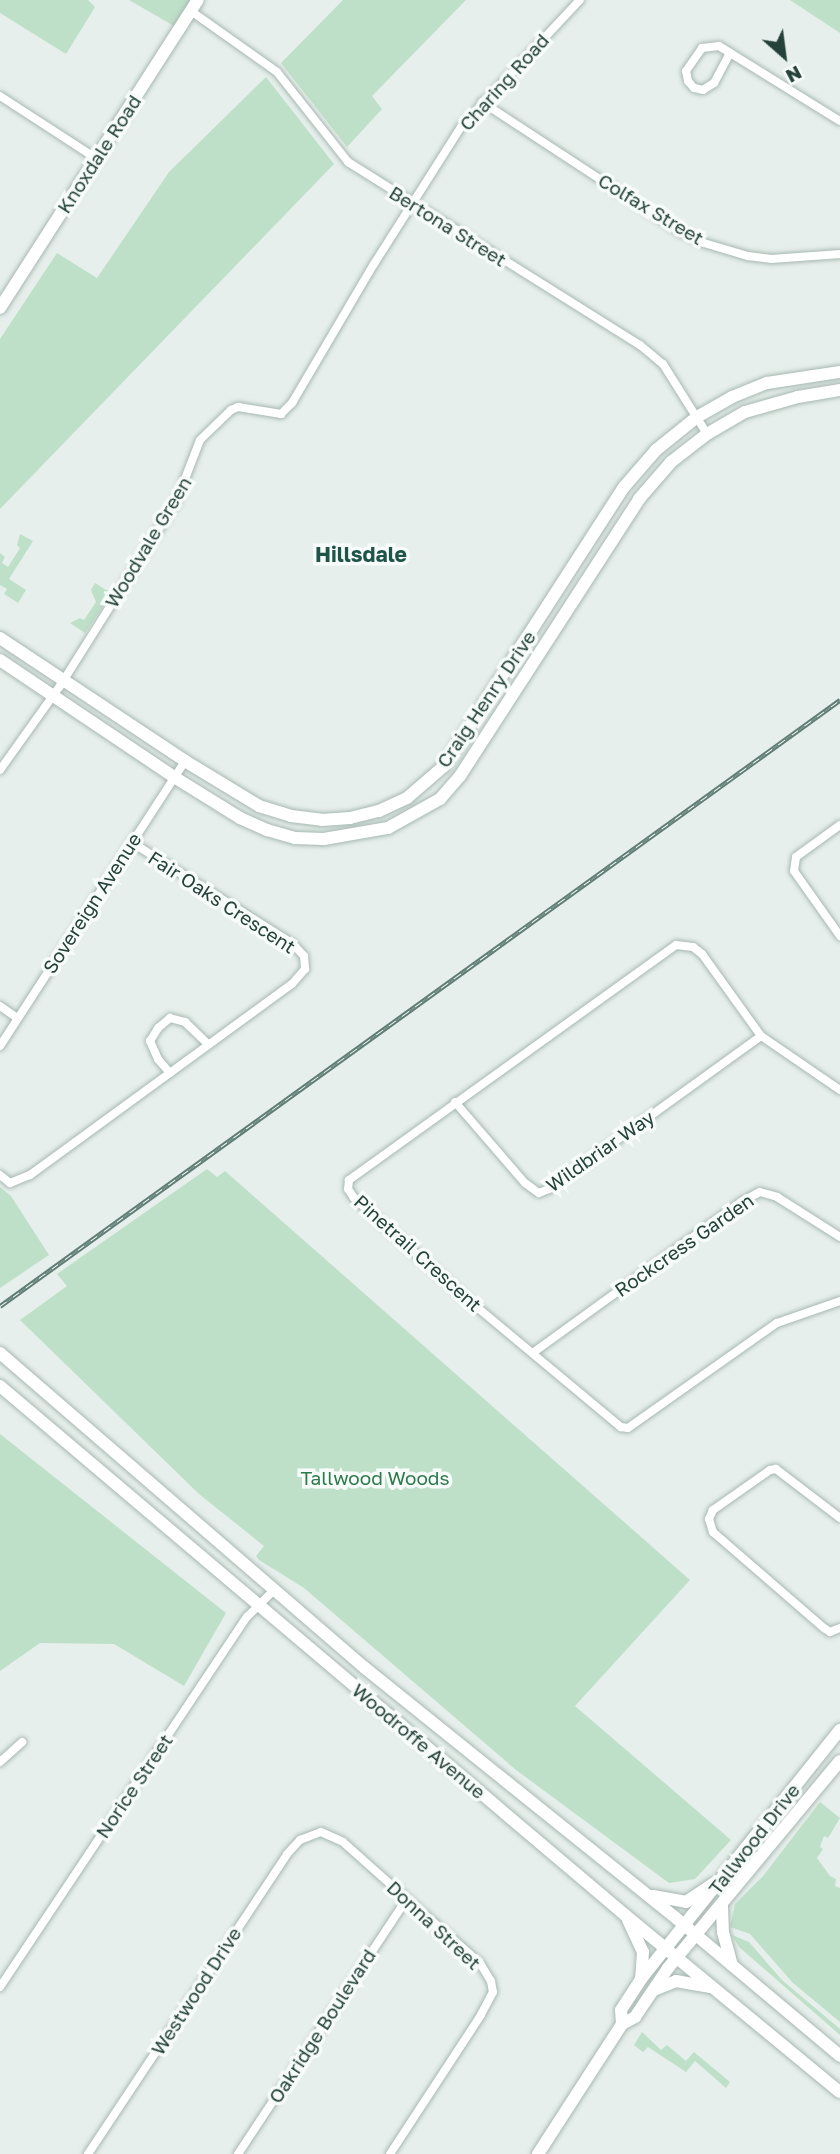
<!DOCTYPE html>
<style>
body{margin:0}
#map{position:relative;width:840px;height:2154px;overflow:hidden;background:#e6efeb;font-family:"Golos Text",sans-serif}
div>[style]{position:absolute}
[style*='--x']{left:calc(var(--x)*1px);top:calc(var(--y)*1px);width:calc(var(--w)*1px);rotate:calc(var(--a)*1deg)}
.green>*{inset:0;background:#bfe0c8}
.roads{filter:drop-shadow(0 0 2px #a8b8b2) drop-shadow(0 0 2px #a8b8b2)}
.street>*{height:8px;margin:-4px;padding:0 4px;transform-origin:4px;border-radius:4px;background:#fff}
.secondary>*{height:12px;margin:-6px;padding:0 6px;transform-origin:6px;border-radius:6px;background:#fff}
.rail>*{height:5px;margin-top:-2.5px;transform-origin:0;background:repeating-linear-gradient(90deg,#f7fbf9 0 8px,#5f7d75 0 16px);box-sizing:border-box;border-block:2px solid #5f7d75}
span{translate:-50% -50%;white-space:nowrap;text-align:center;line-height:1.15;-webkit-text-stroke:7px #f7fbf9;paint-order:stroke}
.street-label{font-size:19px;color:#24423a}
.park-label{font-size:19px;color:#2d7a4b}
.neighbourhood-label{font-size:21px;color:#1f5548;font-weight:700}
.north{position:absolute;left:749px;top:21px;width:70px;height:70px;-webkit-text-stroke:5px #f7fbf9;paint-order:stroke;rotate:152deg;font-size:19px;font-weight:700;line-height:28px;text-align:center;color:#24423a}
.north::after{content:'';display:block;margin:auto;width:24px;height:32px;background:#24423a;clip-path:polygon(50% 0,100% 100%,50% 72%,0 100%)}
</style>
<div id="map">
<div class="green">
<i style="clip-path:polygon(0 0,88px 0,95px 7px,66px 54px,0 13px)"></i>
<i style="clip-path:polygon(129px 0,191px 0,174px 26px)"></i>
<i style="clip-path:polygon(343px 0,466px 0,372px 96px,382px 109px,347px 147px,281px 63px)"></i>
<i style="clip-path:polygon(790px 0,840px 0,840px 33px)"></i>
<i style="clip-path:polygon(266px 77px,334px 164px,0 509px,0 339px,57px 253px,97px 278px,169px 172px)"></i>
<i style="clip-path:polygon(20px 534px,33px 541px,9px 579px,26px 590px,18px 603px,4px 594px,7px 589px,0 585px,0 553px,5px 557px,2px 563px,8px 567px,20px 548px,17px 545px)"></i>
<i style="clip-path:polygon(95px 583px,106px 590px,114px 589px,85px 633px,70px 623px,80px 618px,84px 620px,96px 602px,91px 590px)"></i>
<i style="clip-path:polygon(207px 1169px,217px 1177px,225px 1171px,690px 1580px,575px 1706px,731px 1840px,695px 1879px,669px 1883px,516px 1770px,304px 1588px,259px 1560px,256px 1556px,264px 1546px,199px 1494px,20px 1320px,67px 1286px,57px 1274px)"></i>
<i style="clip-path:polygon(0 1187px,11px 1196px,49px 1255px,0 1288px)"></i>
<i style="clip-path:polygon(0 1434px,226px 1613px,184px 1686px,114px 1644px,40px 1643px,0 1671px)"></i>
<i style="clip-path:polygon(820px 1802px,840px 1818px,828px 1838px,824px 1836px,820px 1847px,823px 1849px,817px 1858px,830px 1876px,836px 1879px,835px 1886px,840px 1888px,840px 2022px,793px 1983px,750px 1934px,730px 1927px,735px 1904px,763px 1876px)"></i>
<i style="clip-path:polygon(732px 1935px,749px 1942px,782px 1980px,840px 2029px,840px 2035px,739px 1947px)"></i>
<i style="clip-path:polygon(642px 2032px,661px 2050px,667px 2045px,686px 2061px,694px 2052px,730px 2082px,726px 2088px,695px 2061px,686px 2072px,648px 2047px,643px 2052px,634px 2045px)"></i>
</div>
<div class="roads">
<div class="street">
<i style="--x:191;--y:11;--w:105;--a:35.3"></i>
<i style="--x:277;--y:72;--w:115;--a:51.7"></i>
<i style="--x:348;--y:162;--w:345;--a:32.1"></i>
<i style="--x:640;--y:345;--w:30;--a:40"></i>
<i style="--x:663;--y:364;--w:83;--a:57.8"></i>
<i style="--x:730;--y:53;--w:34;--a:118"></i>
<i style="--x:714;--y:83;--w:13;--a:148"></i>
<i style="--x:703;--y:90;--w:9;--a:-167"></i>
<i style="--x:694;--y:88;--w:9;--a:-131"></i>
<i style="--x:688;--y:81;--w:10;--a:-101"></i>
<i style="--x:686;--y:71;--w:28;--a:-55"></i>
<i style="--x:702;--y:48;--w:17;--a:-7"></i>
<i style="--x:719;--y:46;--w:142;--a:31.8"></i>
<i style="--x:0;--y:96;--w:116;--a:33"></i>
<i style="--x:482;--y:102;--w:238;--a:33.2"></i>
<i style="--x:681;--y:232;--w:25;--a:26"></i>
<i style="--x:704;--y:243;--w:46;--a:16.5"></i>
<i style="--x:748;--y:256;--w:24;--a:7"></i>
<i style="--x:772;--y:259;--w:68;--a:-4.2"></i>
<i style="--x:0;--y:770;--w:103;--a:-54.5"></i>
<i style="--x:60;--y:686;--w:218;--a:-57.8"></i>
<i style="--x:176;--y:502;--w:66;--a:-68.8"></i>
<i style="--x:200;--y:440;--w:43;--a:-44.1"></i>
<i style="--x:231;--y:410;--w:8;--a:-23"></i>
<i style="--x:238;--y:407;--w:44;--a:9.2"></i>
<i style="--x:281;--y:414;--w:16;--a:-45"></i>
<i style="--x:292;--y:403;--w:161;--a:-59.5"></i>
<i style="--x:374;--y:264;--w:162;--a:-57.6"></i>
<i style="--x:461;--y:127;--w:174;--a:-46.9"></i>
<i style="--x:840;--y:825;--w:54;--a:144"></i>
<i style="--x:796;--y:857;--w:14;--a:98"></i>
<i style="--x:794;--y:871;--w:80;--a:54.7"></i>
<i style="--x:0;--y:1006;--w:21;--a:35"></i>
<i style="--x:0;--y:1046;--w:340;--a:-57"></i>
<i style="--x:170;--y:1073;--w:18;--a:-131"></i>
<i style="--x:158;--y:1059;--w:20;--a:-114"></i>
<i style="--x:150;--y:1041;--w:15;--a:-58"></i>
<i style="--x:158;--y:1028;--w:16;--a:-40"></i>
<i style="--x:170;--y:1018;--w:16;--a:15"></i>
<i style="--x:185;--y:1022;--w:32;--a:44"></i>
<i style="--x:840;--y:1090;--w:96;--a:-145.6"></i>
<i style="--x:761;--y:1036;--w:101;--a:-125.7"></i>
<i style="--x:702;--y:954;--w:11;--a:-142"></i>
<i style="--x:693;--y:947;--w:17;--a:-173"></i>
<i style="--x:676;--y:945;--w:403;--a:144.3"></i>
<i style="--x:349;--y:1180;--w:9;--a:96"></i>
<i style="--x:348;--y:1189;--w:11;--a:56"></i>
<i style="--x:354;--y:1198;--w:150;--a:41.8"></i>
<i style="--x:466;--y:1298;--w:202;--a:39.8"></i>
<i style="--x:621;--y:1427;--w:7;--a:8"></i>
<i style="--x:628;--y:1428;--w:182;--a:-35.2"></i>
<i style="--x:777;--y:1323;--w:67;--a:-19.2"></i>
<i style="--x:455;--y:1102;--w:107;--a:49.2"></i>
<i style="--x:525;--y:1183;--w:17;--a:36"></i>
<i style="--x:539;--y:1193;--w:11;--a:-22"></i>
<i style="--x:549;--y:1189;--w:261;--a:-35.8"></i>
<i style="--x:0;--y:1175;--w:13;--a:39"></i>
<i style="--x:10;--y:1183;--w:22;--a:-22"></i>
<i style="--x:30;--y:1175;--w:324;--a:-36.1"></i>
<i style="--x:292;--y:984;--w:20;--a:-49"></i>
<i style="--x:305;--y:969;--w:13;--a:-94"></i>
<i style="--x:304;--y:956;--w:16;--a:-133"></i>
<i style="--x:293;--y:944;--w:191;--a:-147.8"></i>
<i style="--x:534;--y:1352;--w:256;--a:-35.9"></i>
<i style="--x:741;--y:1202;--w:21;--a:-28"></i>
<i style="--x:760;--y:1192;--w:18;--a:16"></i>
<i style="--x:777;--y:1197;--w:75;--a:32.4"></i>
<i style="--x:840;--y:1518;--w:81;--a:-142.6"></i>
<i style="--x:776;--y:1469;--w:6;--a:171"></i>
<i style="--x:770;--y:1470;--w:70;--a:144.9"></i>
<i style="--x:713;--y:1510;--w:10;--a:114"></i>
<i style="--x:709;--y:1519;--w:14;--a:73"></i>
<i style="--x:713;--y:1532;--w:147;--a:40.9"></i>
<i style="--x:824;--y:1628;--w:7;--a:34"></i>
<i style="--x:830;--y:1632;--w:11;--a:-22"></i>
<i style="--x:0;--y:1762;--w:30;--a:-42"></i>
<i style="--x:0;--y:1987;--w:445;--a:-56.3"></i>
<i style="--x:247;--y:1617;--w:38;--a:-45"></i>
<i style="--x:88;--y:2154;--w:360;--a:-56.4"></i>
<i style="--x:287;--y:1854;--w:19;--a:-47"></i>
<i style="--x:300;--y:1840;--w:22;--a:-21"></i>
<i style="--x:321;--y:1832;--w:24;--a:24"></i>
<i style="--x:343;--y:1842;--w:86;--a:41.7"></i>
<i style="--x:407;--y:1899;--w:97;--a:41.2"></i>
<i style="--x:480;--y:1963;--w:21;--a:59"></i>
<i style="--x:491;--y:1981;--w:11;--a:80"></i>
<i style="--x:493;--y:1992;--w:26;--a:118"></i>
<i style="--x:481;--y:2015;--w:166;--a:123.2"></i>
<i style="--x:238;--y:2154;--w:306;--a:-56.5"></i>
</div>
<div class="secondary">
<i style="--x:0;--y:308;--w:366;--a:-57.3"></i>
<i style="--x:0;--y:638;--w:222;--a:33.6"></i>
<i style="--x:185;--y:761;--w:87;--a:31.3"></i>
<i style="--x:259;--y:806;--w:34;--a:17"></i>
<i style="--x:291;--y:816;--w:31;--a:7"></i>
<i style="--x:322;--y:820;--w:28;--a:-4"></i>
<i style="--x:350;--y:818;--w:30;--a:-14"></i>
<i style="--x:379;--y:811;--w:31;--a:-25"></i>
<i style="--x:407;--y:798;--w:49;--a:-40.9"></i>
<i style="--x:444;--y:766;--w:332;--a:-57.2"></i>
<i style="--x:624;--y:487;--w:49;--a:-49.1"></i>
<i style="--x:656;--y:450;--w:53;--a:-38.8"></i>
<i style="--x:697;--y:417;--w:40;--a:-29.7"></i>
<i style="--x:732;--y:397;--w:38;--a:-22"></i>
<i style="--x:767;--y:383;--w:74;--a:-8.6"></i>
<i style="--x:0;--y:660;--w:210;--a:33.9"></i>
<i style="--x:174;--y:777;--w:78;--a:31.8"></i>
<i style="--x:240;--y:818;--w:30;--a:24"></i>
<i style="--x:267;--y:830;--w:29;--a:16"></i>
<i style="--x:295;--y:838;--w:29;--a:2"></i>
<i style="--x:324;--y:839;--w:65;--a:-9.8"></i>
<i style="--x:388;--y:828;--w:60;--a:-29.1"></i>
<i style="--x:440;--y:799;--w:30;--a:-49"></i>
<i style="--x:460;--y:776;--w:330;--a:-57.1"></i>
<i style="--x:639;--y:499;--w:49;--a:-49.1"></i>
<i style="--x:671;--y:462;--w:46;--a:-37.9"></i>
<i style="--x:707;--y:434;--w:44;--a:-30.1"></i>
<i style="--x:745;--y:412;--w:55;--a:-15.8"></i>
<i style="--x:798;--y:397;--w:43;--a:-9.5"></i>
<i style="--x:0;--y:1353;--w:482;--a:40.8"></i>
<i style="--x:365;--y:1668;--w:400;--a:38.8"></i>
<i style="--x:677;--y:1919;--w:213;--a:40"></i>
<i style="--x:0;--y:1386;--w:819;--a:40.24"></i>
<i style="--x:625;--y:1915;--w:278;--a:39.5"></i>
<i style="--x:653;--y:1896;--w:34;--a:10"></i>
<i style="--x:686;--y:1902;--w:32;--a:-34"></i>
<i style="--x:722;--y:1906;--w:26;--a:88"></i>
<i style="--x:723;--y:1932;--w:34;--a:75"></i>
<i style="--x:628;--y:1920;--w:35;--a:65"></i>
<i style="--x:643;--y:1952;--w:27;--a:94"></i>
<i style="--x:654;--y:1990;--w:24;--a:-22"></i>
<i style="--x:676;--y:1981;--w:35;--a:10"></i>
<i style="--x:622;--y:2024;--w:14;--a:-94"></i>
<i style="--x:621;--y:2010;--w:37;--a:-57"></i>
<i style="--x:641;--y:1979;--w:319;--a:-51.4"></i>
<i style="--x:538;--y:2154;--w:155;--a:-57.1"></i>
<i style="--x:622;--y:2024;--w:15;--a:-28"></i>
<i style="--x:635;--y:2017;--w:59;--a:-56"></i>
<i style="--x:668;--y:1968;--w:269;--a:-50.3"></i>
</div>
</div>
<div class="rail">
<i style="--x:0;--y:1306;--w:1036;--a:-35.81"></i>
</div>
<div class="street-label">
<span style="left:504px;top:82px;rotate:-48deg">Charing Road</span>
<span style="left:99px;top:154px;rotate:-57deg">Knoxdale Road</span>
<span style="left:651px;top:209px;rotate:31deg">Colfax Street</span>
<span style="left:448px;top:226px;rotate:32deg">Bertona Street</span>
<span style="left:148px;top:542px;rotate:-59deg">Woodvale Green</span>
<span style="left:486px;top:699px;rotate:-56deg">Craig Henry Drive</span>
<span style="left:222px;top:902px;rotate:33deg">Fair Oaks Crescent</span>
<span style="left:92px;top:903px;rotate:-57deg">Sovereign Avenue</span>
<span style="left:600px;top:1151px;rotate:-35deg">Wildbriar Way</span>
<span style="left:684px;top:1245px;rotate:-35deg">Rockcress Garden</span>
<span style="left:418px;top:1253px;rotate:42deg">Pinetrail Crescent</span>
<span style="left:419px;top:1741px;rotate:40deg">Woodroffe Avenue</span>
<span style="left:134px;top:1786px;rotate:-56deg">Norice Street</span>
<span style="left:754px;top:1839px;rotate:-52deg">Tallwood Drive</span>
<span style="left:434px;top:1925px;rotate:43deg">Donna Street</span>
<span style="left:196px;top:1991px;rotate:-57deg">Westwood Drive</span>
<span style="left:322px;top:2026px;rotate:-57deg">Oakridge Boulevard</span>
</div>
<div class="park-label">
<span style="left:375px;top:1478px">Tallwood Woods</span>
</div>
<div class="neighbourhood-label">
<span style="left:361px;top:554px">Hillsdale</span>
</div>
<div class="north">N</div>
</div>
